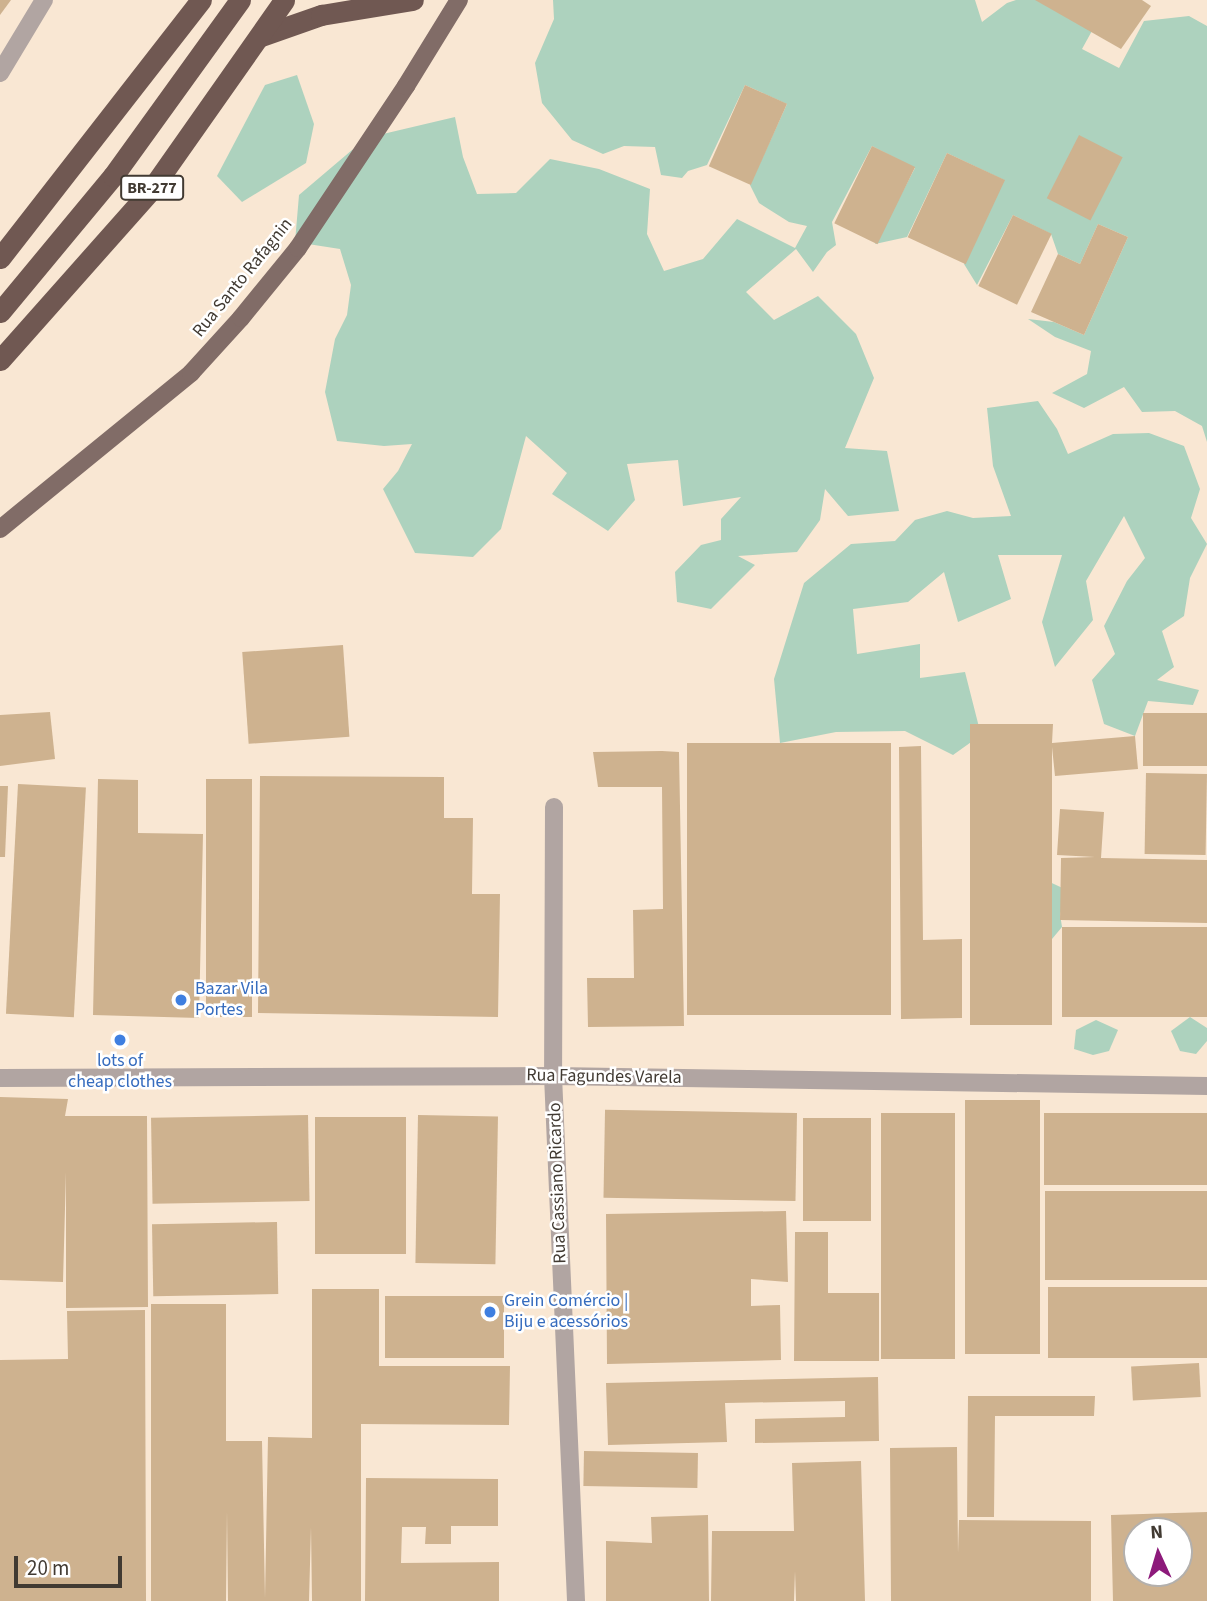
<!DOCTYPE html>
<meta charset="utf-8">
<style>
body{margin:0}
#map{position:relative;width:1207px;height:1601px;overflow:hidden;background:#f9e7d3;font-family:"Source Sans 3",sans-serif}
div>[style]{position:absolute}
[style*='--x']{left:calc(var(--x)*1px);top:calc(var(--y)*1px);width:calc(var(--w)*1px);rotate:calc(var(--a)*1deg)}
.green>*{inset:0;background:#add2be}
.building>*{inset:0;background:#ceb28f;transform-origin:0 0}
.minor>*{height:18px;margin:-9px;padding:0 9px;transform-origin:9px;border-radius:9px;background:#b1a5a2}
.major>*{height:18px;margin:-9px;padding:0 9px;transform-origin:9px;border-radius:9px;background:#816c67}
.highway>*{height:21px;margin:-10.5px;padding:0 10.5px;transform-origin:10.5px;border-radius:10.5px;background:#705852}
.dots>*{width:19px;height:19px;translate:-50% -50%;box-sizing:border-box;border:4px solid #fff;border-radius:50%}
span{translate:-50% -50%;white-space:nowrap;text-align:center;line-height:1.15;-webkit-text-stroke:5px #fff;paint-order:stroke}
.shield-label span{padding:2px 5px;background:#fff;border:2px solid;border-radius:5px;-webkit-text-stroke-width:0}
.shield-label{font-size:16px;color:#413a32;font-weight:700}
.street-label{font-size:18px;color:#413a32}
.shop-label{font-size:18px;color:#366cbe}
.left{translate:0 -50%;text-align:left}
.north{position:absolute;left:1123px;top:1517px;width:70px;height:70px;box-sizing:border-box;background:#fff;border:2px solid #b3b0ad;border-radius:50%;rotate:356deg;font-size:19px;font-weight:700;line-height:28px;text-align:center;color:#413a32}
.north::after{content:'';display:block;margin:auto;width:24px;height:32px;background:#8d1a7b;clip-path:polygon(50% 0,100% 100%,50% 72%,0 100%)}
.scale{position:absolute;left:14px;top:1556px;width:108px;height:32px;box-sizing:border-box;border:4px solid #413a32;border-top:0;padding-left:9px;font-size:21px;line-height:24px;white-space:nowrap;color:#413a32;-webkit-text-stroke:5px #fff;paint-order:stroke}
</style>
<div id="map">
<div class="green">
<i style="clip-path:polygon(553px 0,975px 0,982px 22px,1007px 3px,1016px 0,1101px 0,1104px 9px,1082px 49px,1119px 68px,1144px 21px,1189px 16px,1207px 26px,1207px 442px,1202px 426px,1175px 411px,1142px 412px,1124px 387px,1084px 408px,1052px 393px,1087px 374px,1091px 351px,1055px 337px,1028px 319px,1054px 322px,1084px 335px,1128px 237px,1098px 224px,1080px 264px,1058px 254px,1051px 234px,1013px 215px,977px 285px,964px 264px,1004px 180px,947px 153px,907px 237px,875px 244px,915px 168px,872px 146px,832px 222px,836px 245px,827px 252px,813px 272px,796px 249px,746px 292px,774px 320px,818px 296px,856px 334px,874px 378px,845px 448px,887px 451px,899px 511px,848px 516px,825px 489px,820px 520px,797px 552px,738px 556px,755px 565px,711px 609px,677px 602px,675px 572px,701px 545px,721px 540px,721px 519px,741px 497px,683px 506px,678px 460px,627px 464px,635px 500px,608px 531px,552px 494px,567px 473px,526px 436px,501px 529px,473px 557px,415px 553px,383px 489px,398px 471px,412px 444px,384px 446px,337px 441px,325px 392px,335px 339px,347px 315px,351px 285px,340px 249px,295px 242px,299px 195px,352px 150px,383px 134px,455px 117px,463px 157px,477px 194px,516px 193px,550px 159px,599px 169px,650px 189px,647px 234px,664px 271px,703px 259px,737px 219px,795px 248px,807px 226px,789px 222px,759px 203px,750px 185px,787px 104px,745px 85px,707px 165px,688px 171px,682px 178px,661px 175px,655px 147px,624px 146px,603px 154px,572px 140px,542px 103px,535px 63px,554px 19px)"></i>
<i style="clip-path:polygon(297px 75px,314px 124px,306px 163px,242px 202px,217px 176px,265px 85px)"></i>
<i style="clip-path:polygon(1038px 401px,1057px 429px,1068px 454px,1113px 434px,1149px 433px,1184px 446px,1200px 489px,1191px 518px,1207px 544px,1190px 578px,1184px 616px,1162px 631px,1174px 667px,1157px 680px,1199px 690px,1193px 705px,1148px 701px,1135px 736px,1104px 724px,1092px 680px,1115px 654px,1104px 626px,1127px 581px,1145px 558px,1124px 516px,1086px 581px,1093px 620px,1055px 667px,1042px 622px,1062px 555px,998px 555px,1011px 599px,958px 622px,944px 572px,908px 602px,853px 609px,857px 654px,920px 644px,920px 678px,965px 672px,981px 735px,953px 755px,905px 731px,836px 732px,780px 743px,774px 679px,804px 583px,851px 544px,895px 541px,915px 520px,947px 511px,973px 518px,1011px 516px,993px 466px,987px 408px)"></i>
<i style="clip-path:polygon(1041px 878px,1069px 891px,1060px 914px,1062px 927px,1052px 939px,1038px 932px)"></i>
<i style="clip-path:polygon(1190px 1017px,1207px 1028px,1207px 1041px,1196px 1054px,1180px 1051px,1171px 1031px)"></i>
<i style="clip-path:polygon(1096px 1020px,1118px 1030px,1109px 1051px,1093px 1055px,1074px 1049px,1076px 1030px)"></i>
</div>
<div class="building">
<i style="clip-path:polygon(0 0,11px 0,0 15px)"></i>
<i style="clip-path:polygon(1035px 0,1142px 0,1151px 6px,1121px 49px)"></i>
<i style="left:745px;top:85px;width:46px;height:89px;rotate:24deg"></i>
<i style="left:1079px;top:135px;width:49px;height:71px;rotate:27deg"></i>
<i style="left:872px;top:146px;width:48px;height:86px;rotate:26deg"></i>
<i style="left:947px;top:153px;width:64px;height:93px;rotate:25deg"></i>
<i style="left:1013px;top:215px;width:43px;height:79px;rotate:26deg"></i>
<i style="clip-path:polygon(1098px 224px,1128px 237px,1084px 335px,1031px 312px,1058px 254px,1080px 264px)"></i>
<i style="left:343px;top:645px;width:92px;height:101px;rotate:86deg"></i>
<i style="clip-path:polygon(50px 712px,55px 759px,0 766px,0 715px)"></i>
<i style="left:1207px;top:713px;width:53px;height:64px;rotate:90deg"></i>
<i style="clip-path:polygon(970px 724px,1053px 724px,1052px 743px,1135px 736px,1138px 769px,1055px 776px,1052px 747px,1052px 1025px,970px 1025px)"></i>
<i style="left:687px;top:743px;width:204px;height:272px"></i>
<i style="clip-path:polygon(921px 746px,923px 940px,962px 939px,962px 1018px,901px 1019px,899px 747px)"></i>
<i style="clip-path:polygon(662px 751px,679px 752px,684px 1026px,588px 1027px,587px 978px,634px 978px,633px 910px,663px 909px,662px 787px,598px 787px,593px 752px)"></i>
<i style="left:1146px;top:773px;width:61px;height:81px;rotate:1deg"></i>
<i style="clip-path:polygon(260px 776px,444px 777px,444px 818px,473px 818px,472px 894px,500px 894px,498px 1017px,258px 1013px)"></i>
<i style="clip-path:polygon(98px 779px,138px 780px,138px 833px,203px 834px,199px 1018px,93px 1015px)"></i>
<i style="left:206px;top:779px;width:46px;height:238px"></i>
<i style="left:18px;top:784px;width:68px;height:230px;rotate:3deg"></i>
<i style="clip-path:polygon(0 786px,8px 786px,5px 857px,0 857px)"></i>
<i style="clip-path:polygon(1060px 809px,1104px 812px,1101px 858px,1207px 860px,1207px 923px,1060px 920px,1061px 858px,1095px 857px,1057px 855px)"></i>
<i style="left:1062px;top:927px;width:145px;height:90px"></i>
<i style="clip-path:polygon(0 1097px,68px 1099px,65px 1116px,147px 1116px,148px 1307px,66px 1308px,66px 1172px,63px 1282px,0 1280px)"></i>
<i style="left:965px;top:1100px;width:75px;height:254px"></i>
<i style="left:797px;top:1113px;width:88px;height:192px;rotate:91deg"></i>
<i style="left:955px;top:1113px;width:246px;height:74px;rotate:90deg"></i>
<i style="left:1044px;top:1113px;width:163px;height:72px"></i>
<i style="left:308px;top:1115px;width:86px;height:157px;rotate:89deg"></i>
<i style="left:418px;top:1115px;width:80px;height:148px;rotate:1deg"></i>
<i style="left:406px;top:1117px;width:137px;height:91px;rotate:90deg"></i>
<i style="left:803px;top:1118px;width:68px;height:103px"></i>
<i style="left:1045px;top:1191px;width:162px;height:89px"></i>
<i style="clip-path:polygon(786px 1211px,788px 1282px,751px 1279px,751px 1306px,780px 1305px,781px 1360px,607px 1364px,606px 1214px)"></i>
<i style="left:277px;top:1222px;width:72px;height:125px;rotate:89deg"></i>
<i style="clip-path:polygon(795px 1232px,828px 1232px,828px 1293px,879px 1293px,879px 1361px,794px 1361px)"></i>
<i style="left:1048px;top:1287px;width:159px;height:71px"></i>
<i style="clip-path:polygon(312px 1289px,379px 1289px,379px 1366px,510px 1366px,509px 1425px,361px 1424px,361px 1601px,312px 1601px,311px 1527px,309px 1601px,228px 1601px,227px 1511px,226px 1601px,151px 1601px,151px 1304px,226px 1304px,226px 1441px,262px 1441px,265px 1598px,268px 1437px,312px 1438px)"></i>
<i style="left:385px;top:1296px;width:119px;height:62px"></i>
<i style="clip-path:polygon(145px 1310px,146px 1601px,0 1601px,0 1360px,68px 1359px,67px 1311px)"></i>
<i style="left:1199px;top:1363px;width:34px;height:68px;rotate:87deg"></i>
<i style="clip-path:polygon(878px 1377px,879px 1441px,755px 1443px,755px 1419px,845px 1417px,845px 1401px,725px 1403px,727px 1442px,608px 1445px,606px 1383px)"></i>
<i style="clip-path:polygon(968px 1396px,1095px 1396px,1094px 1416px,995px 1416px,994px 1517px,967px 1517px)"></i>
<i style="clip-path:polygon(957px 1447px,958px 1553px,959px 1520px,1091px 1521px,1091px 1601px,891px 1601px,890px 1448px)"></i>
<i style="left:584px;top:1451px;width:114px;height:35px;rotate:1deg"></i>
<i style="clip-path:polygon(861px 1461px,865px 1601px,796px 1601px,795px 1571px,794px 1601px,711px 1601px,712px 1531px,794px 1531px,792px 1463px)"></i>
<i style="clip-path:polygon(366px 1478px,498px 1479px,498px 1526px,451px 1526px,451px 1544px,425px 1544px,426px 1527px,402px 1527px,401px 1563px,499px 1562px,499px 1601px,365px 1601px)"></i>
<i style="clip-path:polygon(evenodd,1207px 1512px,1207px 1601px,1113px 1601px,1111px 1515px,1207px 1512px,1137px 1531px,1179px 1531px,1179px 1573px,1137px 1573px,1137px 1531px)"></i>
<i style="clip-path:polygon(708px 1515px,709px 1601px,606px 1601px,606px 1541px,652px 1543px,651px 1517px)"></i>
</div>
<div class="minor">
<i style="--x:0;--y:73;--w:85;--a:-58.9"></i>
<i style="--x:554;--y:807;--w:269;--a:90.2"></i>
<i style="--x:553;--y:1076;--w:526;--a:87.49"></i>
<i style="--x:0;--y:1078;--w:553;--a:-0.21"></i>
<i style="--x:553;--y:1076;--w:654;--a:0.88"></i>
</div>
<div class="major">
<i style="--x:0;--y:529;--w:247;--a:-39.2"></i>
<i style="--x:191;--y:373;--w:74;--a:-47.7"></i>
<i style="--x:241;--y:318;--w:90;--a:-50.8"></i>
<i style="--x:298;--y:248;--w:195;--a:-56.3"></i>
<i style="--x:406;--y:86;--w:101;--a:-58.4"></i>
</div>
<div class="highway">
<i style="--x:261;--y:36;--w:64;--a:-19.3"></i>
<i style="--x:321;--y:15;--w:93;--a:-9.3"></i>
<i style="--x:0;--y:258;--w:327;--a:-52.1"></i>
<i style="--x:0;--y:312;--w:177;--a:-50.3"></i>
<i style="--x:113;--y:176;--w:217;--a:-54.2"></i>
<i style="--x:0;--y:360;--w:226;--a:-48.4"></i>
<i style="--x:150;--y:191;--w:233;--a:-54.9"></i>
</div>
<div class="dots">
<i style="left:181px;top:1000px;background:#3f7fe0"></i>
<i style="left:120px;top:1040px;background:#3f7fe0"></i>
<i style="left:490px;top:1312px;background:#3f7fe0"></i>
</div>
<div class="shield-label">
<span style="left:152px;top:188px">BR-277</span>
</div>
<div class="street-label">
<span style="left:243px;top:278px;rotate:-51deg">Rua Santo Rafagnin</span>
<span style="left:604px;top:1077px;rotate:1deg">Rua Fagundes Varela</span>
<span style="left:558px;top:1183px;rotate:-92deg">Rua Cassiano Ricardo</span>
</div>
<div class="shop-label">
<span class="left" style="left:195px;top:1000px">Bazar Vila<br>Portes</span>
<span style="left:120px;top:1072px">lots of<br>cheap clothes</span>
<span class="left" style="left:504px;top:1312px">Grein Comércio |<br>Biju e acessórios</span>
</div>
<div class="north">N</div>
<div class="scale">20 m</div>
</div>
